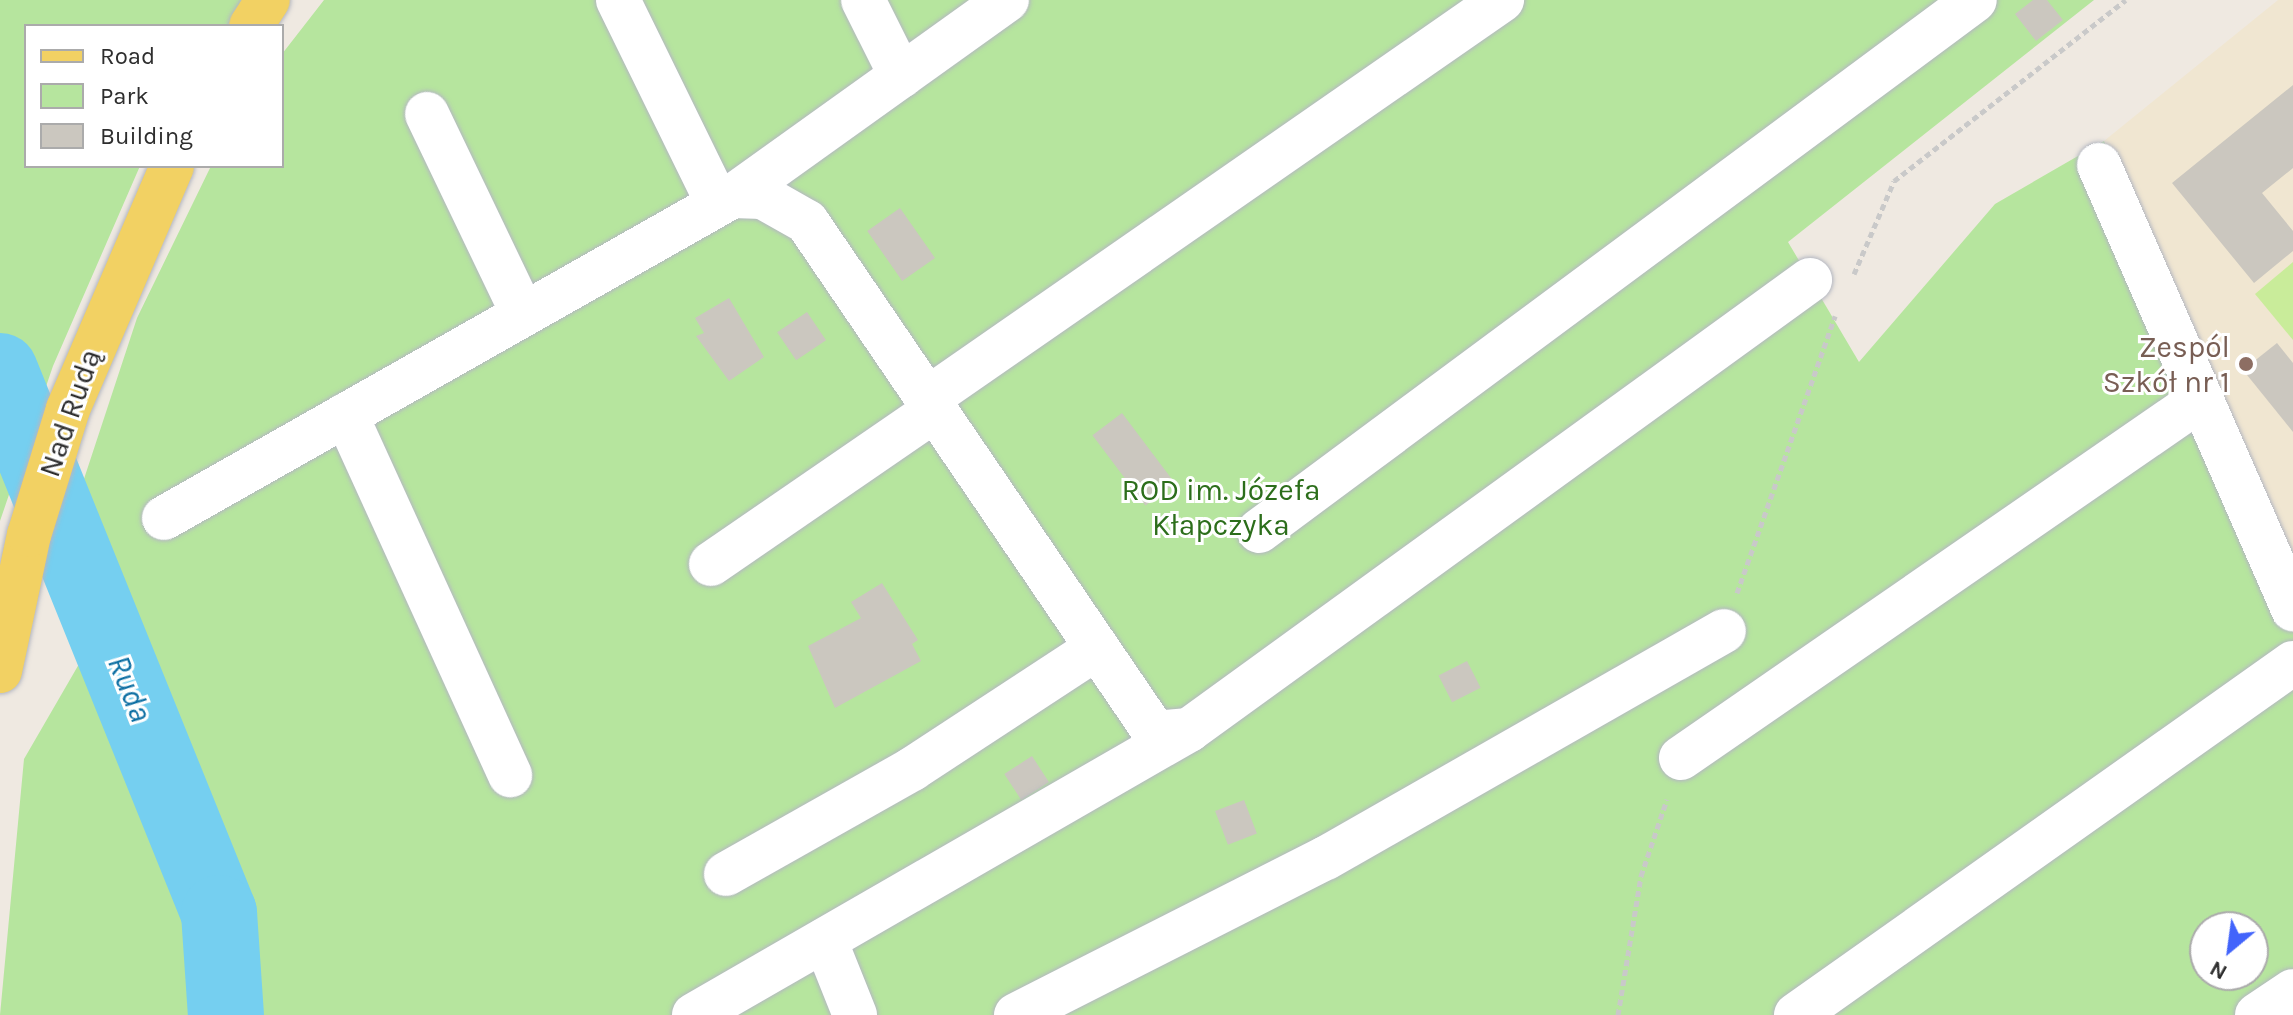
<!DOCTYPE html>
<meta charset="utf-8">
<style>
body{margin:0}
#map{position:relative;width:2293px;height:1015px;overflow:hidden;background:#efe9e1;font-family:Karla,sans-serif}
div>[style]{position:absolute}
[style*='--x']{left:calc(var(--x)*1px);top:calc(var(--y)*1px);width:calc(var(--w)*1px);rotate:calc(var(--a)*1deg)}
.education>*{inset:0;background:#f0e6d1}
.green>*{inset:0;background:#b6e59e}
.pitch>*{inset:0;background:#c9ec9a}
.river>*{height:76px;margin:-38px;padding:0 38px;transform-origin:38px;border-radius:38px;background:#75cff0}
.building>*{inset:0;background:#cbc7bf;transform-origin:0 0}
.path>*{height:5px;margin-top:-2.5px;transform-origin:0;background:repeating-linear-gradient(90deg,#c9c9c9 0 6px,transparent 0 10px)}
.roads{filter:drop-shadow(0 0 2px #b4b7c1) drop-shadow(0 0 2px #b4b7c1)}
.minor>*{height:44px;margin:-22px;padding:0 22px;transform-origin:22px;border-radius:22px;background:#fff}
.major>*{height:44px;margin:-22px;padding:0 22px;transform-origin:22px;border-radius:22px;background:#f2d163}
.dots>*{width:22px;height:22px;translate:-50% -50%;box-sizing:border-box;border:4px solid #fff;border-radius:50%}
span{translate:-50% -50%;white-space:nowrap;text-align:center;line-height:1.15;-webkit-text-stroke:6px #fff;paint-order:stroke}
.education-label{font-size:30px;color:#785e54}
.right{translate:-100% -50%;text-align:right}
.street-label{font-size:30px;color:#2e2e2e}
.park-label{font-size:30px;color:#2c6e1b}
.water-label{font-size:32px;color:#0d6fa3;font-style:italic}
.legend{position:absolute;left:24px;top:24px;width:260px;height:144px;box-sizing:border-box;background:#fff;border:2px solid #ababab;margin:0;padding:10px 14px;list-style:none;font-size:24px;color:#2e2e2e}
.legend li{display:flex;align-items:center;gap:16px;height:40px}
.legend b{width:40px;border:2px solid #ababab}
.north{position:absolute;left:2189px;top:911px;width:80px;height:80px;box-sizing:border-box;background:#fff;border:2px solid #ababab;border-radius:50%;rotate:209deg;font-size:22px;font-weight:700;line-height:32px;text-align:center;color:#2e2e2e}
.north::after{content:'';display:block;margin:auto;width:28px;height:36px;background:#4264fb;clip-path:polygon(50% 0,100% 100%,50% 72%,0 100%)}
</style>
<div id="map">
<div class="education">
<i style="clip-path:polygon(2278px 0,2293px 0,2293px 588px,2104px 141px)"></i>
</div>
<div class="green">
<i style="clip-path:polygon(0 0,246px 0,229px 26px,26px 26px,26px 166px,140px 166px,53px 366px,0 521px)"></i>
<i style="clip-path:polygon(evenodd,324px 0,2094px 0,1788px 242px,1859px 362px,1995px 204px,2104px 141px,2293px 588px,2293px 1015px,0 1015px,24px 759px,119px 595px,81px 488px,137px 318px,211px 166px,282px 166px,282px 54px,324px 0,2205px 927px,2253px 927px,2253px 975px,2205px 975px,2205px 927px)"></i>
</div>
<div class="pitch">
<i style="clip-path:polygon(2293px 262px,2293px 340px,2255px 294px)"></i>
</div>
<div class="river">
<i style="--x:0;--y:371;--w:585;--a:68"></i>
<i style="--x:219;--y:913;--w:102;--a:86.1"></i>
</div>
<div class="building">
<i style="clip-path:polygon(2033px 0,2047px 0,2063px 20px,2036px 41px,2015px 14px)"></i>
<i style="clip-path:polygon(2293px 85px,2293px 168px,2262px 193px,2293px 231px,2293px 251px,2254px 283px,2172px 183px)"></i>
<i style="left:900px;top:208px;width:61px;height:40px;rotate:55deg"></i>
<i style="clip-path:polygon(729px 298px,764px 357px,729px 381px,696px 336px,704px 333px,695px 318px)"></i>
<i style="left:807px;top:312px;width:34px;height:36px;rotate:56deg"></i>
<i style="clip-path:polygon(2277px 343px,2293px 363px,2293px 432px,2243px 370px)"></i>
<i style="left:1122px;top:413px;width:88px;height:37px;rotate:53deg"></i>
<i style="clip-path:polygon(882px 583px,918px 640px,912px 644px,921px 661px,835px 708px,808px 646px,861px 618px,851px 602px)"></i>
<i style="left:1467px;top:661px;width:30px;height:32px;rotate:63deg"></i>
<i style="left:1032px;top:756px;width:31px;height:33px;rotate:57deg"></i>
<i style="left:1244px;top:800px;width:36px;height:31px;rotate:69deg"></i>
</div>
<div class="path">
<i style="--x:1854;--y:274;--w:101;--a:-66.7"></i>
<i style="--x:1894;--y:181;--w:294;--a:-38"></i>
<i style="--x:1737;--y:593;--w:294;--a:-70.5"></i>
<i style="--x:1618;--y:1015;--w:141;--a:-80.6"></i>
<i style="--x:1641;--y:876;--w:81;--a:-71.3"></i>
</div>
<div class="roads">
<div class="minor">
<i style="--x:618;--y:0;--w:227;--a:63.9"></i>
<i style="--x:863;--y:0;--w:85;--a:63.4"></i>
<i style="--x:427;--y:114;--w:222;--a:64.4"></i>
<i style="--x:2099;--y:165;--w:485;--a:66.4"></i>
<i style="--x:733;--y:196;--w:30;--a:2"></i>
<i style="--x:763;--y:197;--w:51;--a:29.6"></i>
<i style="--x:807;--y:222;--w:618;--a:55.74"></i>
<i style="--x:1155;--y:733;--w:34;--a:-5"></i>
<i style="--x:1189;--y:730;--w:767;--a:-35.93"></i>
<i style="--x:927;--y:399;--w:700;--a:-34.76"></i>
<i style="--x:346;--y:415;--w:396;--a:65.5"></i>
<i style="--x:164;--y:518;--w:654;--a:-29.51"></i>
<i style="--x:733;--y:196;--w:337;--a:-35.6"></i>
<i style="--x:1259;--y:531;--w:891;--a:-36.56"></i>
<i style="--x:711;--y:564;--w:272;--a:-34.5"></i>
<i style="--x:1681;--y:758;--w:632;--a:-34.62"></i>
<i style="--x:726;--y:874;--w:214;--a:-29.4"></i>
<i style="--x:912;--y:769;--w:221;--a:-33.2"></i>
<i style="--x:825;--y:940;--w:81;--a:68.2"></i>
<i style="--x:694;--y:1015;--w:571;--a:-29.93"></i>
<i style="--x:1016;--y:1015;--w:347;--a:-26.9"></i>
<i style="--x:1326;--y:858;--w:458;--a:-29.7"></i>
<i style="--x:1796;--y:1015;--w:609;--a:-35.31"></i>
<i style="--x:2257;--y:1015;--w:43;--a:-33.7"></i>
</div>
<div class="major">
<i style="--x:251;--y:26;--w:31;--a:-57"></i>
<i style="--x:0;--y:671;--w:139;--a:-78"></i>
<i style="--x:29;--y:535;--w:132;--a:-72.8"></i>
<i style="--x:68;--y:409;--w:264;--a:-66.8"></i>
</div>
</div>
<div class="dots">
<i style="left:2246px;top:364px;background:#8d6e63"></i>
</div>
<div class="education-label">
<span class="right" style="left:2230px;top:364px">Zespól<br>Szkół nr 1</span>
</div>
<div class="street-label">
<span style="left:70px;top:413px;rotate:-71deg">Nad Rudą</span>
</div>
<div class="park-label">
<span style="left:1221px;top:507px">ROD im. Józefa<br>Kłapczyka</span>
</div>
<div class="water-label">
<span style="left:129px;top:689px;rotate:68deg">Ruda</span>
</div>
<ul class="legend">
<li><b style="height:10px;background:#f2d163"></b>Road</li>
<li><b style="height:22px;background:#b6e59e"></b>Park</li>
<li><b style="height:22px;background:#cbc7bf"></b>Building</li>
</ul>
<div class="north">N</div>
</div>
